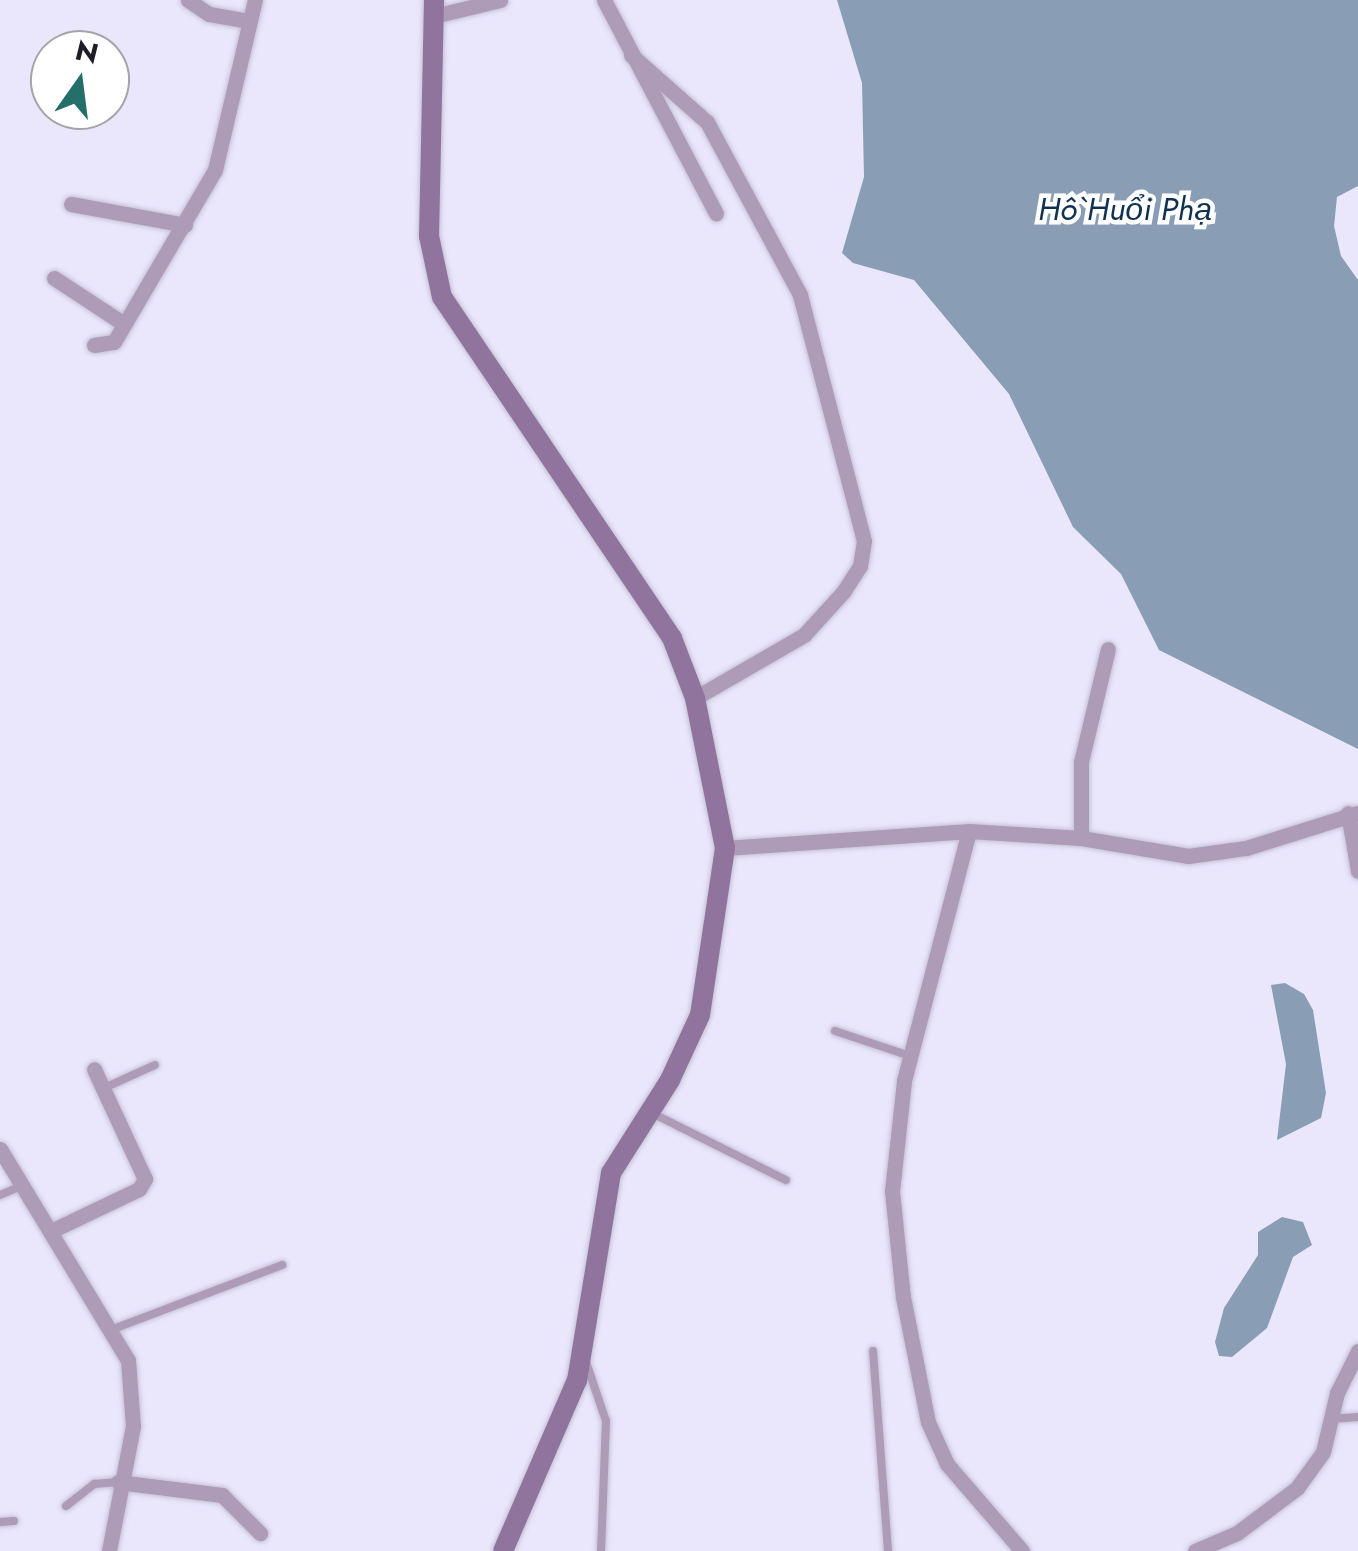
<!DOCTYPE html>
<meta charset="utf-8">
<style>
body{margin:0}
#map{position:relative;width:1358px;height:1551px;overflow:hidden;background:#eae6fc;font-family:Jost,sans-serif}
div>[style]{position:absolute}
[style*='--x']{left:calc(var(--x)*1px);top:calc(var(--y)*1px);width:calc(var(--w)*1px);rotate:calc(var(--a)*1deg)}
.water>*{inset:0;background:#899db5}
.roads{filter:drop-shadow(0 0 2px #c5c2d5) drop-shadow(0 0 2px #c5c2d5)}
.lane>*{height:8px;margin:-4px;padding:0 4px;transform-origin:4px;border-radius:4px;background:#ae9bb7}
.street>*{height:15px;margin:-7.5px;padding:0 7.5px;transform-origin:7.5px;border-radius:7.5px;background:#ae9bb7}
.secondary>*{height:20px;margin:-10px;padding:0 10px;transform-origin:10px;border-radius:10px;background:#90749e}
span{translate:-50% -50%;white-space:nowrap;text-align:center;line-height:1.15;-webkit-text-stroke:9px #fff;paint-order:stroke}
.water-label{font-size:32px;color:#113152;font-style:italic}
.north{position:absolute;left:30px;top:30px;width:100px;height:100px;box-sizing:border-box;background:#fff;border:2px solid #a5a4a8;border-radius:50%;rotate:14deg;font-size:28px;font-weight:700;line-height:40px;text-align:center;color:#1e1c26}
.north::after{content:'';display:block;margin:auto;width:35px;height:45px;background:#256f6b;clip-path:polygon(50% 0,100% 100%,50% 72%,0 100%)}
</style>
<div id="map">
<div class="water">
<i style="clip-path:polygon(837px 0,1358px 0,1358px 186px,1337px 197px,1334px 226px,1341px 256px,1358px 280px,1358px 749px,1159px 650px,1121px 574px,1073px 527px,1009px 394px,914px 280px,853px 263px,842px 253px,864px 177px,862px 83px)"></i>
<i style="clip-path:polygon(1285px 983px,1304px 994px,1313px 1010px,1326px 1093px,1321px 1118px,1277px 1140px,1286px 1064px,1271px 985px)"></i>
<i style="clip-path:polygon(1282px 1217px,1303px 1222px,1312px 1245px,1293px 1257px,1267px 1328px,1232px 1357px,1219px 1356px,1215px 1342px,1224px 1308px,1258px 1255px,1258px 1232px)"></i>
</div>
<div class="roads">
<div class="lane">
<i style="--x:835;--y:1031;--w:79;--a:18.4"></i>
<i style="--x:102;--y:1089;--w:58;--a:-24.4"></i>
<i style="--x:650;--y:1112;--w:152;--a:26.6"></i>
<i style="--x:0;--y:1195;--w:25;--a:-23"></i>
<i style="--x:113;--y:1329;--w:181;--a:-20.7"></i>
<i style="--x:873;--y:1351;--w:201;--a:85.7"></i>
<i style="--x:586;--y:1362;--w:62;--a:71.3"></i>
<i style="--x:606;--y:1421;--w:130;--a:92.2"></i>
<i style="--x:1331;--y:1419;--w:27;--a:-4"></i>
<i style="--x:66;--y:1506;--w:36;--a:-38"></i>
<i style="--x:94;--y:1484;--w:24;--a:-5"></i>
<i style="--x:0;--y:1522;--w:14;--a:-4"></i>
</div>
<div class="street">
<i style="--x:188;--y:0;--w:25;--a:34"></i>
<i style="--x:209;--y:14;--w:41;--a:9.9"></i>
<i style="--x:604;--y:0;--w:241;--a:62.3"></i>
<i style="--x:434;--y:16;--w:68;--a:-13.6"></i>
<i style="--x:631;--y:55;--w:101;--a:41.4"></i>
<i style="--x:707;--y:122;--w:196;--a:61.7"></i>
<i style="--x:800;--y:295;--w:254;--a:75.4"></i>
<i style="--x:864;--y:541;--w:25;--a:99"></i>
<i style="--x:860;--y:566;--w:30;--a:123"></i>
<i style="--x:844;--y:591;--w:59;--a:132.3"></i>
<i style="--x:804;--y:635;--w:126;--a:150"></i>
<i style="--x:71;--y:204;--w:116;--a:10.4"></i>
<i style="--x:54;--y:278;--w:84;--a:33.3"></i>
<i style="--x:94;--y:345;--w:20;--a:-9"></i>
<i style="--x:114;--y:342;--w:199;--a:-59.6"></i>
<i style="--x:215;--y:170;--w:175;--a:-76.8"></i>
<i style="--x:1348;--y:813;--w:59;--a:80.2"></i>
<i style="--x:969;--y:831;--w:258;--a:104.6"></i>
<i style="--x:904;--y:1081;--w:111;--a:96.2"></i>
<i style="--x:892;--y:1191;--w:107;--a:84.1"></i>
<i style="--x:903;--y:1297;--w:127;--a:78.7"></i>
<i style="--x:928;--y:1422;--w:46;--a:65.7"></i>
<i style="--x:947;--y:1464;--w:115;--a:49.2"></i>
<i style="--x:1081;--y:838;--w:76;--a:-90"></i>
<i style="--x:1081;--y:762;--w:116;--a:-76.6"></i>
<i style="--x:725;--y:848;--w:245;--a:-4"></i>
<i style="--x:969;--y:831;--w:112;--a:3.6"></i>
<i style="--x:1081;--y:838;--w:109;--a:9.5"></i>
<i style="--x:1188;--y:856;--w:59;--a:-7.9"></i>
<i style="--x:1246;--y:848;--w:117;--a:-17.4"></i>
<i style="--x:0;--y:1149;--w:247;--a:58.8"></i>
<i style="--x:128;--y:1360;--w:66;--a:85.7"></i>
<i style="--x:133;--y:1426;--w:127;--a:100.9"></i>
<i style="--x:51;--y:1231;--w:98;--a:-25.5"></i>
<i style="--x:139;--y:1189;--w:12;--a:-59"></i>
<i style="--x:145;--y:1179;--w:121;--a:-114.9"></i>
<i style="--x:118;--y:1482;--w:105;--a:7.1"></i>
<i style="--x:222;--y:1495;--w:54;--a:45"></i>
<i style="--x:1195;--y:1551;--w:46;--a:-23.2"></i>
<i style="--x:1237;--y:1533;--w:75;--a:-36.9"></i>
<i style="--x:1297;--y:1488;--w:44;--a:-54.2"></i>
<i style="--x:1323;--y:1452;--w:61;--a:-76.7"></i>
<i style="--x:1337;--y:1393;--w:47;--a:-63.4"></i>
</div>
<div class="secondary">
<i style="--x:434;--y:0;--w:236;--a:91.2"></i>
<i style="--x:429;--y:236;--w:62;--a:78"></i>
<i style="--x:442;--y:297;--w:411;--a:56"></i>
<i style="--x:672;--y:638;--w:64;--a:69"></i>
<i style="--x:695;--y:698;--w:153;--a:78.7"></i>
<i style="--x:725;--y:848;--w:169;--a:98.5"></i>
<i style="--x:700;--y:1015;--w:72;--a:114.8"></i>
<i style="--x:670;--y:1080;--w:110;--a:122.4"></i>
<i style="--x:611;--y:1173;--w:210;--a:99.3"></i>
<i style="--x:577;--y:1380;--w:186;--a:113.4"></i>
</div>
</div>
<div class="water-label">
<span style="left:1125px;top:209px">Hồ Huổi Phạ</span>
</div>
<div class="north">N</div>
</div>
